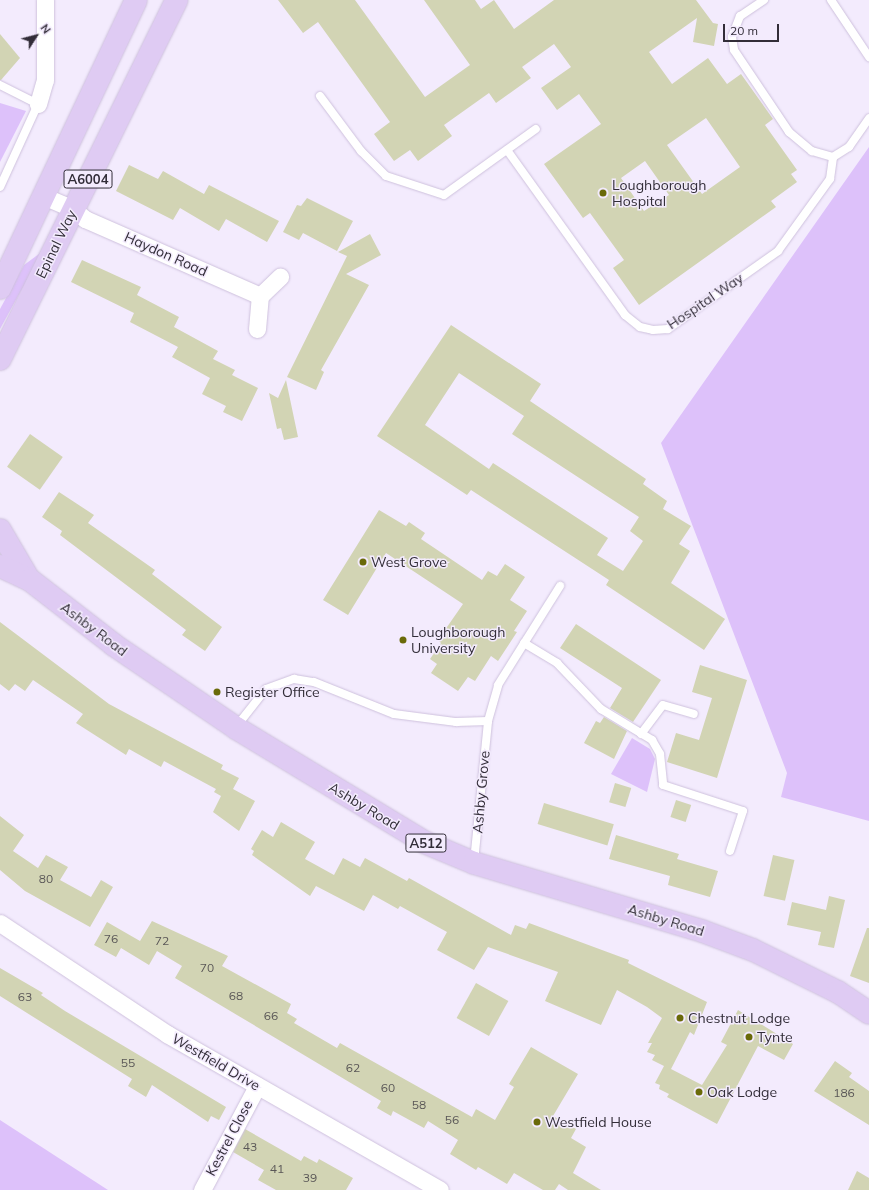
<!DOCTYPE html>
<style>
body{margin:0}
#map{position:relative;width:869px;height:1190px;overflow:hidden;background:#f3ebfd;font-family:Mulish,sans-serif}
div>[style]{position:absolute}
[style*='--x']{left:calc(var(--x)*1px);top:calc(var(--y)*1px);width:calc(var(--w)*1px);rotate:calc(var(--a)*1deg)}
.green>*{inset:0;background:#ddc1fa}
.building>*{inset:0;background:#d2d4b4;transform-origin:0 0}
.roads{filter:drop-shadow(0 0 1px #cec1dd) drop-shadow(0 0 1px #cec1dd)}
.lane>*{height:8px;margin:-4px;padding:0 4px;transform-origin:4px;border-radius:4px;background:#fff}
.street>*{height:17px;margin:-8.5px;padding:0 8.5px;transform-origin:8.5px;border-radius:8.5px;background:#fff}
.primary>*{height:22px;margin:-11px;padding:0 11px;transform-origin:11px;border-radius:11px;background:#dfcbf3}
.dots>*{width:11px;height:11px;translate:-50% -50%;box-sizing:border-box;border:2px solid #f3ebfd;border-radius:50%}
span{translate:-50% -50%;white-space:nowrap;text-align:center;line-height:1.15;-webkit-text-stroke:3px #f3ebfd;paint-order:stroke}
.number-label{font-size:12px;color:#5a5757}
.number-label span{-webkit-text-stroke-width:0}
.shield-label span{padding:1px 3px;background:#f3ebfd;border:1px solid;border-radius:3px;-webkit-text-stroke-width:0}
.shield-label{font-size:13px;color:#322d38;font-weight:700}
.poi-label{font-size:14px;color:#322d38}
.left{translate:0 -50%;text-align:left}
.street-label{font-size:14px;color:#322d38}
.north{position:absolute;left:16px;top:16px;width:40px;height:40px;-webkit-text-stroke:3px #f3ebfd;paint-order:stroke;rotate:54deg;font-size:11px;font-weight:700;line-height:16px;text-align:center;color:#322d38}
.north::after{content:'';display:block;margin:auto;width:14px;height:18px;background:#322d38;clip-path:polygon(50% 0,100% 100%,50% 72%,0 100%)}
.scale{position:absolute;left:723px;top:24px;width:56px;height:18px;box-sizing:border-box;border:2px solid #322d38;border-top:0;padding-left:5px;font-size:12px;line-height:14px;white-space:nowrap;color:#322d38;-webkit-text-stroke:3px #f3ebfd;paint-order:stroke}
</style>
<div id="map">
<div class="green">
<i style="clip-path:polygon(0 103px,26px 111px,0 162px)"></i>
<i style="clip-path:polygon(869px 147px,869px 821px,781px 797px,787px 773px,661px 443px)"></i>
<i style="clip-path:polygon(43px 251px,0 329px,0 309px,24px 265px)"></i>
<i style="clip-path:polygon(632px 738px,650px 749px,655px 759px,647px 792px,611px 774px)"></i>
<i style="clip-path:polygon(0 1120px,108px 1190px,0 1190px)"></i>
</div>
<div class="building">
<i style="clip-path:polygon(evenodd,278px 0,355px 0,425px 97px,470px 65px,424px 0,475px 0,481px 9px,494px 0,514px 29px,554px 0,696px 0,713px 23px,718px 24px,714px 46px,693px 42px,697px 18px,649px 52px,672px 84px,708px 58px,727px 84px,741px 74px,773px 119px,765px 125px,797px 170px,791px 174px,797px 182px,771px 201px,776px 207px,639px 305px,613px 268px,624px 260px,590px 213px,583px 218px,544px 164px,601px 124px,579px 94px,557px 110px,541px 88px,571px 67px,554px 44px,522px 67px,531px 78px,496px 103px,489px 93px,444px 125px,452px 136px,418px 161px,410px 150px,394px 161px,374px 134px,390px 122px,318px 22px,303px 33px,278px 0,706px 118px,740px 167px,702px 194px,667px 145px,706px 118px,278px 0,645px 161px,669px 195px,644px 211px,621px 178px,645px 161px)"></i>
<i style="clip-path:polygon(0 34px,20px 58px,1px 80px,0 80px)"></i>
<i style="clip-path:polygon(129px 165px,158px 179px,163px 171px,204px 194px,209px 185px,279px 221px,267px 242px,226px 219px,219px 231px,180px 208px,173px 220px,116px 191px)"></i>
<i style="clip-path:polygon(307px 198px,353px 221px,337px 251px,303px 233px,299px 240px,283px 232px,297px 205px,301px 206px)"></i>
<i style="clip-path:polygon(370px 234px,381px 255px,346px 274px,369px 285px,321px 370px,324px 372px,316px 390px,287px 377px,347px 256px,338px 252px)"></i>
<i style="clip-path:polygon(82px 260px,141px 287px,137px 295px,179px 317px,174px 327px,218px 351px,213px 359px,235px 370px,232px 375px,258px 388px,242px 421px,223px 412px,226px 406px,202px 394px,210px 378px,172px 357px,178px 347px,130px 322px,134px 313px,71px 282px)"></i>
<i style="clip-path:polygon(evenodd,451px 325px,541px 384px,530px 401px,646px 479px,643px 484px,667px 501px,663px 509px,691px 526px,679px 544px,690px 551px,671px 583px,725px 619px,704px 650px,606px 585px,609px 580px,471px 490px,467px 495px,377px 436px,451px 325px,459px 373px,524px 416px,512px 434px,639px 517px,630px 531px,643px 541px,623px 571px,597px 555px,608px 538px,493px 463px,489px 469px,425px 425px,459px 373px)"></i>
<i style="clip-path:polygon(286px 380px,298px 437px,284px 440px,281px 428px,277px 429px,269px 393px,278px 398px)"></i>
<i style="left:30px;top:434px;width:40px;height:40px;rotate:35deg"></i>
<i style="clip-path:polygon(59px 492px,94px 515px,88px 523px,155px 570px,152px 574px,222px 627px,205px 651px,182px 635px,186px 630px,60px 535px,62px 531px,42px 517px)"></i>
<i style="clip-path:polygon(379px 510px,406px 526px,409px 522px,425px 533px,421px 539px,482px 580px,488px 571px,497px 576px,505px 564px,525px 577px,510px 600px,527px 611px,514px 631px,517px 632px,498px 661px,491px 656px,475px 681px,468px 677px,458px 691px,431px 673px,437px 664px,430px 659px,441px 643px,438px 640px,463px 604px,386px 553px,348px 615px,323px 600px)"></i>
<i style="clip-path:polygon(0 622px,109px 704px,223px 765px,221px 769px,239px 778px,233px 789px,255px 801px,239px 831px,213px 812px,221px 796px,214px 792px,216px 789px,164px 761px,161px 767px,129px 749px,126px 755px,76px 723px,83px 714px,33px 680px,25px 691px,15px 684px,9px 691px,0 684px)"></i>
<i style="clip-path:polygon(576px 624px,661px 680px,633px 722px,610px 708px,622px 688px,560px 648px)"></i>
<i style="clip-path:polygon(700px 665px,747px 680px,717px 778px,667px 762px,676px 733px,699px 740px,712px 698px,692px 692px)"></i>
<i style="clip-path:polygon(604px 717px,627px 731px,614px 759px,584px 743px,596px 721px,600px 723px)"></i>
<i style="left:615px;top:783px;width:17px;height:20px;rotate:17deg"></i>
<i style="left:676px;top:800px;width:16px;height:18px;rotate:18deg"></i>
<i style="left:544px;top:803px;width:73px;height:22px;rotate:17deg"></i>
<i style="clip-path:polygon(0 816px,24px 835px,13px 851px,38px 868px,46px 855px,68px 867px,60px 880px,91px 897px,101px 880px,113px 887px,90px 927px,25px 891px,0 870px)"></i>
<i style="clip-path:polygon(281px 822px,315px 842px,305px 859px,334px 875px,343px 858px,360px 867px,365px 858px,407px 881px,409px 878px,511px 935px,515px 925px,526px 929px,529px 923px,629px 960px,628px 963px,707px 1002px,694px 1035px,690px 1032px,671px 1069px,702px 1085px,727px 1045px,721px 1042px,738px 1010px,793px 1044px,784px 1060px,758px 1046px,717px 1124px,667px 1097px,669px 1094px,659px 1089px,660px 1085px,655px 1083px,664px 1066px,652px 1060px,655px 1055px,647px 1052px,652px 1043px,648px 1043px,662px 1018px,647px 1007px,617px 990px,601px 1025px,545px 1001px,558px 972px,488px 947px,474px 970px,437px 950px,447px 932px,400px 906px,398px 909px,373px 895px,364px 911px,316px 886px,310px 896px,252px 855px,254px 851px,251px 849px,262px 830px,273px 837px)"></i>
<i style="clip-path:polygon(616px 835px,679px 854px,677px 859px,718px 871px,710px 897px,668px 885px,670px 876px,609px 859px)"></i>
<i style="left:773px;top:855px;width:22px;height:42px;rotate:13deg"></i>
<i style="clip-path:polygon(829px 896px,845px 900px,834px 948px,818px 945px,821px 932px,787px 925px,792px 902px,826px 910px)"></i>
<i style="clip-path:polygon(152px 921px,228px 956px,222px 966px,291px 1004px,287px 1013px,297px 1019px,294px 1023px,337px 1048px,340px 1043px,472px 1117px,476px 1109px,495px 1120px,514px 1087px,509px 1084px,531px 1047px,578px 1074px,553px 1116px,576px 1129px,571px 1138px,586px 1147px,573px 1173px,601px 1190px,568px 1190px,559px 1184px,555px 1190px,543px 1190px,514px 1173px,507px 1184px,478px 1167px,476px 1170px,450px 1154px,458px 1140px,428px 1121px,424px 1128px,393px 1111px,391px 1116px,377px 1108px,381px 1101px,175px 978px,182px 966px,157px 951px,149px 965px,121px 948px,116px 957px,94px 945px,107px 922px,140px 941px)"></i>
<i style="clip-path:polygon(867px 928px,869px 928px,869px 983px,850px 976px)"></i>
<i style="clip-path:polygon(0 968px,43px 993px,41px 995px,65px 1011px,226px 1107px,219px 1120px,211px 1116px,208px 1122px,152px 1085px,146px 1097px,128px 1086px,132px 1079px,0 996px)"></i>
<i style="left:476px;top:983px;width:37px;height:40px;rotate:29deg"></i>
<i style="clip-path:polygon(835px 1061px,852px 1073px,849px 1077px,869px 1091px,869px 1125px,814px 1091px)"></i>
<i style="clip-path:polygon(245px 1129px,301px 1161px,304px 1156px,317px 1163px,319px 1159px,353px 1178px,346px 1190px,276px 1190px,258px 1180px,264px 1170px,233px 1152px)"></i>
<i style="clip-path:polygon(857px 1171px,869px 1178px,869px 1190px,848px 1190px)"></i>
</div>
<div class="roads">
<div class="lane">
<i style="--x:764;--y:0;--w:29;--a:146"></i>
<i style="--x:740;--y:16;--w:22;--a:111"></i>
<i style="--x:732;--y:37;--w:13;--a:81"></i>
<i style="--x:734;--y:50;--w:99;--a:56.1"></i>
<i style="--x:789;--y:132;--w:30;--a:40"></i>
<i style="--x:812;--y:151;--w:22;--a:16"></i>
<i style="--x:833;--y:157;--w:19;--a:-32"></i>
<i style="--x:849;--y:147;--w:35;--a:-55"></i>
<i style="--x:831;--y:0;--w:69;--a:56.3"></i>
<i style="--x:0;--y:85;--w:42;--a:26.6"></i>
<i style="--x:38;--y:104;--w:91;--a:114.6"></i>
<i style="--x:320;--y:96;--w:69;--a:53.3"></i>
<i style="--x:361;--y:151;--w:35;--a:45"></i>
<i style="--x:386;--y:176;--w:61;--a:18.1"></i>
<i style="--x:444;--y:195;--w:113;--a:-35.7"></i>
<i style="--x:507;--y:150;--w:203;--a:54.4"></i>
<i style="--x:625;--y:315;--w:19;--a:39"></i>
<i style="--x:640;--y:327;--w:13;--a:13"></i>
<i style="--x:653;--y:330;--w:15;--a:-4"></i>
<i style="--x:668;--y:329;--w:135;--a:-35.3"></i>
<i style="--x:778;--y:251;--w:89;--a:-54.2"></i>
<i style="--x:830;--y:179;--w:22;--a:-82"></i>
<i style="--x:524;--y:643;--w:39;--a:31"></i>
<i style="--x:557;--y:663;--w:64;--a:46.3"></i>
<i style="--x:601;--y:709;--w:60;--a:31.3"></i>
<i style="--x:652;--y:740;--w:16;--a:60"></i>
<i style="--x:660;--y:754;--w:31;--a:84"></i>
<i style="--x:663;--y:785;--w:84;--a:18"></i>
<i style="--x:743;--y:811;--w:42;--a:108"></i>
<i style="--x:236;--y:727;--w:48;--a:-51.7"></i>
<i style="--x:266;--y:689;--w:30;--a:-20"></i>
<i style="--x:294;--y:679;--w:20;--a:9"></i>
<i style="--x:314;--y:682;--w:86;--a:21.8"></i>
<i style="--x:394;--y:714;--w:63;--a:7.4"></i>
<i style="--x:456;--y:722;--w:32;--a:-2"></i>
<i style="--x:641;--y:734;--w:36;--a:-53"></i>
<i style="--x:663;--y:705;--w:32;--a:16"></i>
<i style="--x:474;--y:862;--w:142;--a:-84.3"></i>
<i style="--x:488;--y:721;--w:37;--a:-74"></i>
<i style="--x:498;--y:685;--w:117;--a:-57.9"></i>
</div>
<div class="street">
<i style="--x:38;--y:104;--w:25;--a:-74"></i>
<i style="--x:45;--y:80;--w:80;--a:-90"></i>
<i style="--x:43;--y:196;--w:33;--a:23"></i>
<i style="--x:73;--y:209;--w:16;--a:40"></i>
<i style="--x:85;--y:219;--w:191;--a:23.7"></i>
<i style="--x:257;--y:329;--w:33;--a:-85"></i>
<i style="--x:260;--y:296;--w:28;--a:-44"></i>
<i style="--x:0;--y:923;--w:201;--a:33.6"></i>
<i style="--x:167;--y:1034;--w:314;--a:29.7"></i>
<i style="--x:202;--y:1190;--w:118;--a:-62.1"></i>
</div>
<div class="primary">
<i style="--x:0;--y:288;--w:318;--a:-64.7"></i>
<i style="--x:0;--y:359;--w:400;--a:-63.8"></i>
<i style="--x:0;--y:530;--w:56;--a:59.7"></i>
<i style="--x:0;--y:566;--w:33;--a:25"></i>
<i style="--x:30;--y:580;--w:106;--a:37.7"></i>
<i style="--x:114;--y:645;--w:148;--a:34.2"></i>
<i style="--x:236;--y:728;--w:220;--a:31.2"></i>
<i style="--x:424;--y:842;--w:54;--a:22.8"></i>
<i style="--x:474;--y:863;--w:238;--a:16.6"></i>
<i style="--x:702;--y:931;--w:54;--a:20.4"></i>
<i style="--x:753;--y:950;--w:95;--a:26.3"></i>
<i style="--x:838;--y:992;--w:37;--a:34"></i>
</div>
</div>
<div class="dots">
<i style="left:603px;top:193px;background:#6a6a09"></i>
<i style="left:363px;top:562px;background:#6a6a09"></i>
<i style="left:403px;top:640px;background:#6a6a09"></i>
<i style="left:217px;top:692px;background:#6a6a09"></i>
<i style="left:680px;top:1018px;background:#6a6a09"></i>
<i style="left:749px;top:1037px;background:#6a6a09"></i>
<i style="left:699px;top:1092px;background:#6a6a09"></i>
<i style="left:537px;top:1122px;background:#6a6a09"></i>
</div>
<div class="number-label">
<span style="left:46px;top:879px">80</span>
<span style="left:111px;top:939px">76</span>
<span style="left:162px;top:941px">72</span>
<span style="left:207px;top:968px">70</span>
<span style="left:236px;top:996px">68</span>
<span style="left:25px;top:997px">63</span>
<span style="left:271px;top:1016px">66</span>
<span style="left:128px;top:1063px">55</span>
<span style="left:353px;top:1068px">62</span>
<span style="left:388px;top:1088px">60</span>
<span style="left:844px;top:1093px">186</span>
<span style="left:419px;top:1105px">58</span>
<span style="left:452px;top:1120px">56</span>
<span style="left:250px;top:1147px">43</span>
<span style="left:277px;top:1169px">41</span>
<span style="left:310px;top:1178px">39</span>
</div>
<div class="shield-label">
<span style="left:88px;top:179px">A6004</span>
<span style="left:426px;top:843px">A512</span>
</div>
<div class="poi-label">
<span class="left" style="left:612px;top:193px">Loughborough<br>Hospital</span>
<span class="left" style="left:371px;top:562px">West Grove</span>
<span class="left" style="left:411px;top:640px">Loughborough<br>University</span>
<span class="left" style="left:225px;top:692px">Register Office</span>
<span class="left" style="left:688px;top:1018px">Chestnut Lodge</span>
<span class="left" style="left:757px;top:1037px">Tynte</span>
<span class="left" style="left:707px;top:1092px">Oak Lodge</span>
<span class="left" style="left:545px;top:1122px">Westfield House</span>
</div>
<div class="street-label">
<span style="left:56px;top:244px;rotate:-64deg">Epinal Way</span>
<span style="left:166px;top:254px;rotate:24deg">Haydon Road</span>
<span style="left:705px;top:301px;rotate:-34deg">Hospital Way</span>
<span style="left:94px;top:629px;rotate:37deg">Ashby Road</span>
<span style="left:481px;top:792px;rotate:-85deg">Ashby Grove</span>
<span style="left:364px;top:806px;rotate:31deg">Ashby Road</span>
<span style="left:666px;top:920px;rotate:17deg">Ashby Road</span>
<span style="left:216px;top:1062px;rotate:30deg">Westfield Drive</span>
<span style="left:229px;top:1138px;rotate:-62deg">Kestrel Close</span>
</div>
<div class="north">N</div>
<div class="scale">20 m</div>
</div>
